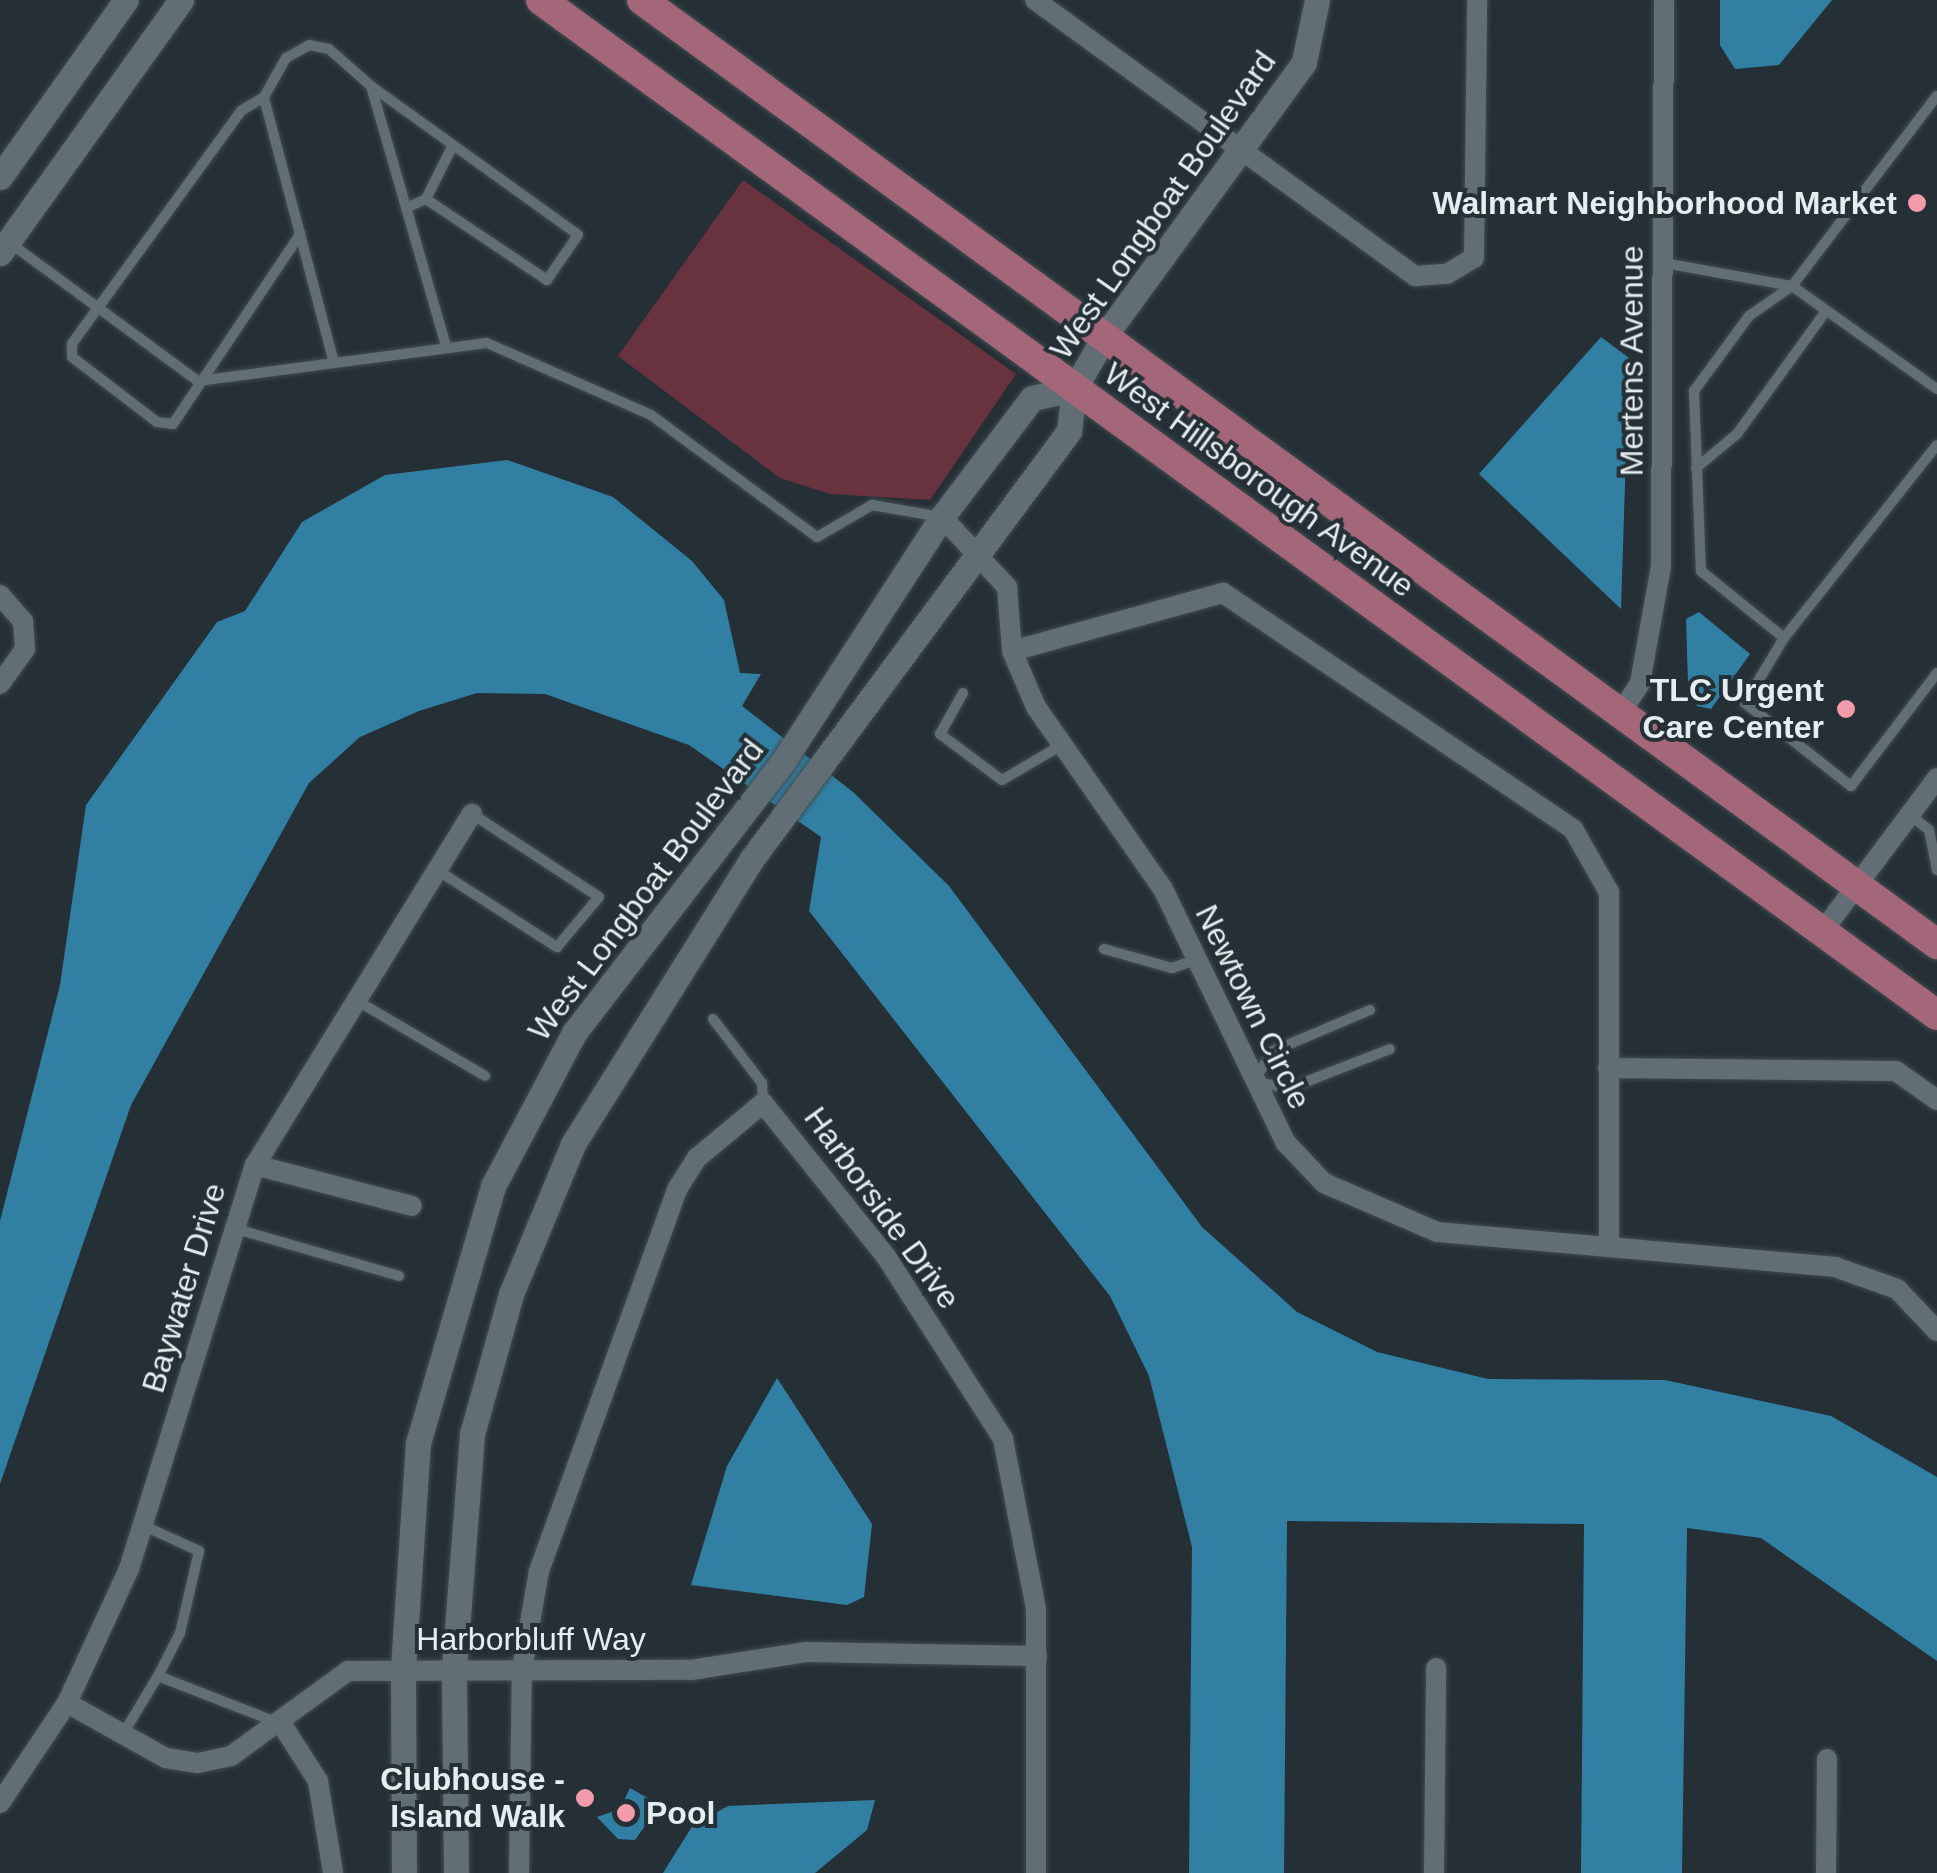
<!DOCTYPE html>
<style>
body{margin:0}
#map{position:relative;width:1937px;height:1873px;overflow:hidden;background:#253036;font-family:Helvetica,sans-serif}
div>[style]{position:absolute}
[style*='--x']{left:calc(var(--x)*1px);top:calc(var(--y)*1px);width:calc(var(--w)*1px);rotate:calc(var(--a)*1deg)}
.green>*{inset:0;background:#68323e}
.water>*{inset:0;background:#3180a4}
.roads{filter:drop-shadow(0 0 2px #424b50) drop-shadow(0 0 2px #424b50)}
.service>*{height:10px;margin:-5px;padding:0 5px;transform-origin:5px;border-radius:5px;background:#626e75}
.minor>*{height:20px;margin:-10px;padding:0 10px;transform-origin:10px;border-radius:10px;background:#626e75}
.tertiary>*{height:25px;margin:-12.5px;padding:0 12.5px;transform-origin:12.5px;border-radius:12.5px;background:#626e75}
.primary>*{height:30px;margin:-15px;padding:0 15px;transform-origin:15px;border-radius:15px;background:#a46779}
.dots>*{width:28px;height:28px;translate:-50% -50%;box-sizing:border-box;border:5px solid #253036;border-radius:50%}
span{translate:-50% -50%;white-space:nowrap;text-align:center;line-height:1.15;-webkit-text-stroke:8px #253036;paint-order:stroke}
.poi-label{font-size:32px;color:#e6edf0;font-weight:700}
.right{translate:-100% -50%;text-align:right}
.left{translate:0 -50%;text-align:left}
.street-label{font-size:32px;color:#e6edf0}
</style>
<div id="map">
<div class="green">
<i style="clip-path:polygon(743px 180px,1016px 374px,930px 500px,830px 494px,780px 478px,618px 356px)"></i>
</div>
<div class="water">
<i style="clip-path:polygon(1720px 0,1832px 0,1779px 65px,1735px 69px,1720px 45px)"></i>
<i style="clip-path:polygon(1601px 337px,1629px 358px,1621px 609px,1479px 474px)"></i>
<i style="clip-path:polygon(507px 460px,613px 497px,692px 561px,724px 600px,740px 673px,761px 674px,742px 706px,853px 792px,949px 886px,1202px 1227px,1297px 1312px,1377px 1352px,1488px 1379px,1665px 1380px,1831px 1416px,1937px 1477px,1937px 1661px,1761px 1538px,1687px 1528px,1682px 1873px,1581px 1873px,1584px 1524px,1287px 1521px,1284px 1873px,1189px 1873px,1192px 1547px,1149px 1376px,1110px 1296px,809px 911px,821px 837px,689px 745px,545px 694px,477px 693px,419px 711px,360px 737px,309px 783px,131px 1105px,0 1484px,0 1221px,60px 985px,86px 805px,217px 622px,245px 611px,302px 522px,385px 475px)"></i>
<i style="clip-path:polygon(1699px 612px,1750px 654px,1711px 709px,1697px 706px,1688px 683px,1686px 619px)"></i>
<i style="clip-path:polygon(777px 1378px,872px 1524px,864px 1597px,847px 1605px,691px 1585px,727px 1466px)"></i>
<i style="clip-path:polygon(630px 1788px,660px 1805px,635px 1840px,618px 1839px,597px 1817px,620px 1809px)"></i>
<i style="clip-path:polygon(875px 1800px,867px 1830px,815px 1873px,663px 1873px,693px 1825px,728px 1806px)"></i>
</div>
<div class="roads">
<div class="service">
<i style="--x:371;--y:86;--w:255;--a:35.7"></i>
<i style="--x:578;--y:235;--w:55;--a:124.6"></i>
<i style="--x:547;--y:280;--w:146;--a:-146.2"></i>
<i style="--x:426;--y:199;--w:22;--a:156"></i>
<i style="--x:264;--y:97;--w:27;--a:149"></i>
<i style="--x:241;--y:111;--w:288;--a:126"></i>
<i style="--x:72;--y:344;--w:13;--a:90"></i>
<i style="--x:72;--y:357;--w:107;--a:37.4"></i>
<i style="--x:157;--y:422;--w:16;--a:7"></i>
<i style="--x:173;--y:424;--w:229;--a:-56.2"></i>
<i style="--x:426;--y:199;--w:60;--a:-63.4"></i>
<i style="--x:10;--y:243;--w:233;--a:36.3"></i>
<i style="--x:198;--y:381;--w:291;--a:-7.5"></i>
<i style="--x:487;--y:343;--w:179;--a:23.7"></i>
<i style="--x:651;--y:415;--w:206;--a:36.3"></i>
<i style="--x:817;--y:537;--w:64;--a:-30.2"></i>
<i style="--x:872;--y:505;--w:70;--a:9.9"></i>
<i style="--x:1664;--y:263;--w:130;--a:10.2"></i>
<i style="--x:1792;--y:286;--w:239;--a:-52.7"></i>
<i style="--x:333;--y:359;--w:271;--a:-104.8"></i>
<i style="--x:264;--y:97;--w:45;--a:-60.6"></i>
<i style="--x:286;--y:58;--w:26;--a:-29"></i>
<i style="--x:309;--y:45;--w:20;--a:11"></i>
<i style="--x:329;--y:49;--w:56;--a:41.4"></i>
<i style="--x:371;--y:86;--w:271;--a:73.9"></i>
<i style="--x:1937;--y:389;--w:178;--a:-144.6"></i>
<i style="--x:1792;--y:286;--w:52;--a:145.1"></i>
<i style="--x:1749;--y:316;--w:93;--a:126.3"></i>
<i style="--x:1694;--y:391;--w:180;--a:87.8"></i>
<i style="--x:1701;--y:571;--w:107;--a:38.9"></i>
<i style="--x:1784;--y:638;--w:246;--a:-51.6"></i>
<i style="--x:1696;--y:468;--w:53;--a:-39.7"></i>
<i style="--x:1737;--y:434;--w:152;--a:-54.1"></i>
<i style="--x:1784;--y:638;--w:76;--a:121"></i>
<i style="--x:1745;--y:703;--w:135;--a:38.1"></i>
<i style="--x:1851;--y:786;--w:142;--a:-52.7"></i>
<i style="--x:963;--y:693;--w:47;--a:119.3"></i>
<i style="--x:940;--y:734;--w:77;--a:36.6"></i>
<i style="--x:1002;--y:780;--w:69;--a:-30.3"></i>
<i style="--x:1910;--y:815;--w:24;--a:38"></i>
<i style="--x:1929;--y:830;--w:41;--a:78.7"></i>
<i style="--x:437;--y:870;--w:143;--a:32.7"></i>
<i style="--x:557;--y:947;--w:65;--a:-50"></i>
<i style="--x:599;--y:897;--w:152;--a:-146.8"></i>
<i style="--x:1104;--y:949;--w:71;--a:15.6"></i>
<i style="--x:1172;--y:968;--w:24;--a:-19"></i>
<i style="--x:354;--y:999;--w:152;--a:30.4"></i>
<i style="--x:1370;--y:1010;--w:105;--a:157.1"></i>
<i style="--x:1273;--y:1051;--w:37;--a:123"></i>
<i style="--x:1253;--y:1082;--w:37;--a:9"></i>
<i style="--x:1290;--y:1088;--w:107;--a:-21.3"></i>
<i style="--x:713;--y:1019;--w:81;--a:52.6"></i>
<i style="--x:762;--y:1083;--w:20;--a:87"></i>
<i style="--x:233;--y:1228;--w:173;--a:16.1"></i>
<i style="--x:142;--y:1525;--w:63;--a:24.5"></i>
<i style="--x:199;--y:1551;--w:84;--a:103"></i>
<i style="--x:180;--y:1633;--w:48;--a:117.1"></i>
<i style="--x:123;--y:1734;--w:68;--a:-58.9"></i>
<i style="--x:158;--y:1676;--w:127;--a:21.3"></i>
</div>
<div class="minor">
<i style="--x:1035;--y:0;--w:470;--a:36"></i>
<i style="--x:1415;--y:276;--w:32;--a:-4"></i>
<i style="--x:1447;--y:274;--w:31;--a:-31"></i>
<i style="--x:1474;--y:258;--w:258;--a:-89.3"></i>
<i style="--x:942;--y:517;--w:96;--a:47.1"></i>
<i style="--x:1007;--y:587;--w:64;--a:85.5"></i>
<i style="--x:1012;--y:651;--w:219;--a:-15.4"></i>
<i style="--x:1223;--y:593;--w:422;--a:34"></i>
<i style="--x:1573;--y:829;--w:73;--a:60.3"></i>
<i style="--x:1609;--y:892;--w:349;--a:90"></i>
<i style="--x:0;--y:595;--w:35;--a:49"></i>
<i style="--x:23;--y:621;--w:28;--a:86"></i>
<i style="--x:25;--y:649;--w:43;--a:125.5"></i>
<i style="--x:1012;--y:651;--w:61;--a:66.8"></i>
<i style="--x:1036;--y:707;--w:222;--a:55.1"></i>
<i style="--x:1163;--y:889;--w:282;--a:64.2"></i>
<i style="--x:1286;--y:1143;--w:55;--a:46.5"></i>
<i style="--x:1324;--y:1183;--w:123;--a:23.4"></i>
<i style="--x:1437;--y:1232;--w:400;--a:5"></i>
<i style="--x:1835;--y:1267;--w:66;--a:19.5"></i>
<i style="--x:1897;--y:1289;--w:58;--a:46.4"></i>
<i style="--x:1620;--y:714;--w:37;--a:-57"></i>
<i style="--x:1640;--y:683;--w:119;--a:-79.8"></i>
<i style="--x:1661;--y:566;--w:566;--a:-89.7"></i>
<i style="--x:1822;--y:932;--w:192;--a:-53.2"></i>
<i style="--x:1608;--y:1068;--w:288;--a:0.6"></i>
<i style="--x:1896;--y:1071;--w:50;--a:35.3"></i>
<i style="--x:255;--y:1165;--w:162;--a:14.6"></i>
<i style="--x:67;--y:1703;--w:113;--a:29.1"></i>
<i style="--x:166;--y:1758;--w:32;--a:9"></i>
<i style="--x:198;--y:1763;--w:34;--a:-12"></i>
<i style="--x:231;--y:1756;--w:145;--a:-36"></i>
<i style="--x:348;--y:1671;--w:343;--a:-0.2"></i>
<i style="--x:691;--y:1670;--w:116;--a:-8.9"></i>
<i style="--x:806;--y:1652;--w:231;--a:1"></i>
<i style="--x:281;--y:1723;--w:69;--a:57.5"></i>
<i style="--x:318;--y:1781;--w:93;--a:80.7"></i>
<i style="--x:0;--y:1803;--w:120;--a:-56.2"></i>
<i style="--x:67;--y:1703;--w:148;--a:-65.2"></i>
<i style="--x:129;--y:1569;--w:423;--a:-72.7"></i>
<i style="--x:255;--y:1165;--w:413;--a:-58.3"></i>
<i style="--x:519;--y:1873;--w:204;--a:-89.2"></i>
<i style="--x:522;--y:1669;--w:99;--a:-80.2"></i>
<i style="--x:539;--y:1571;--w:407;--a:-70.1"></i>
<i style="--x:678;--y:1188;--w:36;--a:-58"></i>
<i style="--x:697;--y:1158;--w:86;--a:-39.8"></i>
<i style="--x:763;--y:1103;--w:198;--a:51.3"></i>
<i style="--x:887;--y:1258;--w:215;--a:57.3"></i>
<i style="--x:1003;--y:1439;--w:172;--a:79"></i>
<i style="--x:1036;--y:1608;--w:265;--a:90"></i>
<i style="--x:1434;--y:1873;--w:205;--a:-89.4"></i>
<i style="--x:1826;--y:1873;--w:114;--a:-89.5"></i>
</div>
<div class="tertiary">
<i style="--x:0;--y:177;--w:217;--a:-54.6"></i>
<i style="--x:0;--y:253;--w:311;--a:-54.4"></i>
<i style="--x:404;--y:1873;--w:205;--a:-90.3"></i>
<i style="--x:403;--y:1668;--w:225;--a:-86.2"></i>
<i style="--x:418;--y:1443;--w:268;--a:-73.7"></i>
<i style="--x:493;--y:1186;--w:173;--a:-62.1"></i>
<i style="--x:574;--y:1033;--w:344;--a:-52.4"></i>
<i style="--x:784;--y:760;--w:290;--a:-57"></i>
<i style="--x:942;--y:517;--w:149;--a:-52.9"></i>
<i style="--x:1032;--y:398;--w:43;--a:-12.1"></i>
<i style="--x:456;--y:1873;--w:205;--a:-90.6"></i>
<i style="--x:454;--y:1668;--w:235;--a:-85.6"></i>
<i style="--x:472;--y:1434;--w:145;--a:-74.4"></i>
<i style="--x:511;--y:1294;--w:162;--a:-67.5"></i>
<i style="--x:573;--y:1144;--w:335;--a:-57.9"></i>
<i style="--x:751;--y:860;--w:534;--a:-53.45"></i>
<i style="--x:1069;--y:431;--w:42;--a:-83.2"></i>
<i style="--x:1074;--y:389;--w:64;--a:-59.8"></i>
<i style="--x:1106;--y:334;--w:336;--a:-53.9"></i>
<i style="--x:1304;--y:62;--w:63;--a:-78.2"></i>
</div>
<div class="primary">
<i style="--x:541;--y:0;--w:1726;--a:36.02"></i>
<i style="--x:642;--y:0;--w:1603;--a:36.09"></i>
</div>
</div>
<div class="dots">
<i style="left:1917px;top:203px;background:#f39aab"></i>
<i style="left:1846px;top:709px;background:#f39aab"></i>
<i style="left:585px;top:1798px;background:#f39aab"></i>
<i style="left:626px;top:1813px;background:#f39aab"></i>
</div>
<div class="poi-label">
<span class="right" style="left:1897px;top:203px">Walmart Neighborhood Market</span>
<span class="right" style="left:1824px;top:709px">TLC Urgent<br>Care Center</span>
<span class="right" style="left:565px;top:1798px">Clubhouse -<br>Island Walk</span>
<span class="left" style="left:646px;top:1813px">Pool</span>
</div>
<div class="street-label">
<span style="left:1163px;top:205px;rotate:-55deg">West Longboat Boulevard</span>
<span style="left:1632px;top:361px;rotate:-90deg">Mertens Avenue</span>
<span style="left:1259px;top:480px;rotate:36deg">West Hillsborough Avenue</span>
<span style="left:646px;top:890px;rotate:-53deg">West Longboat Boulevard</span>
<span style="left:1253px;top:1007px;rotate:64deg">Newtown Circle</span>
<span style="left:882px;top:1208px;rotate:54deg">Harborside Drive</span>
<span style="left:184px;top:1288px;rotate:-73deg">Baywater Drive</span>
<span style="left:531px;top:1639px">Harborbluff Way</span>
</div>
</div>
